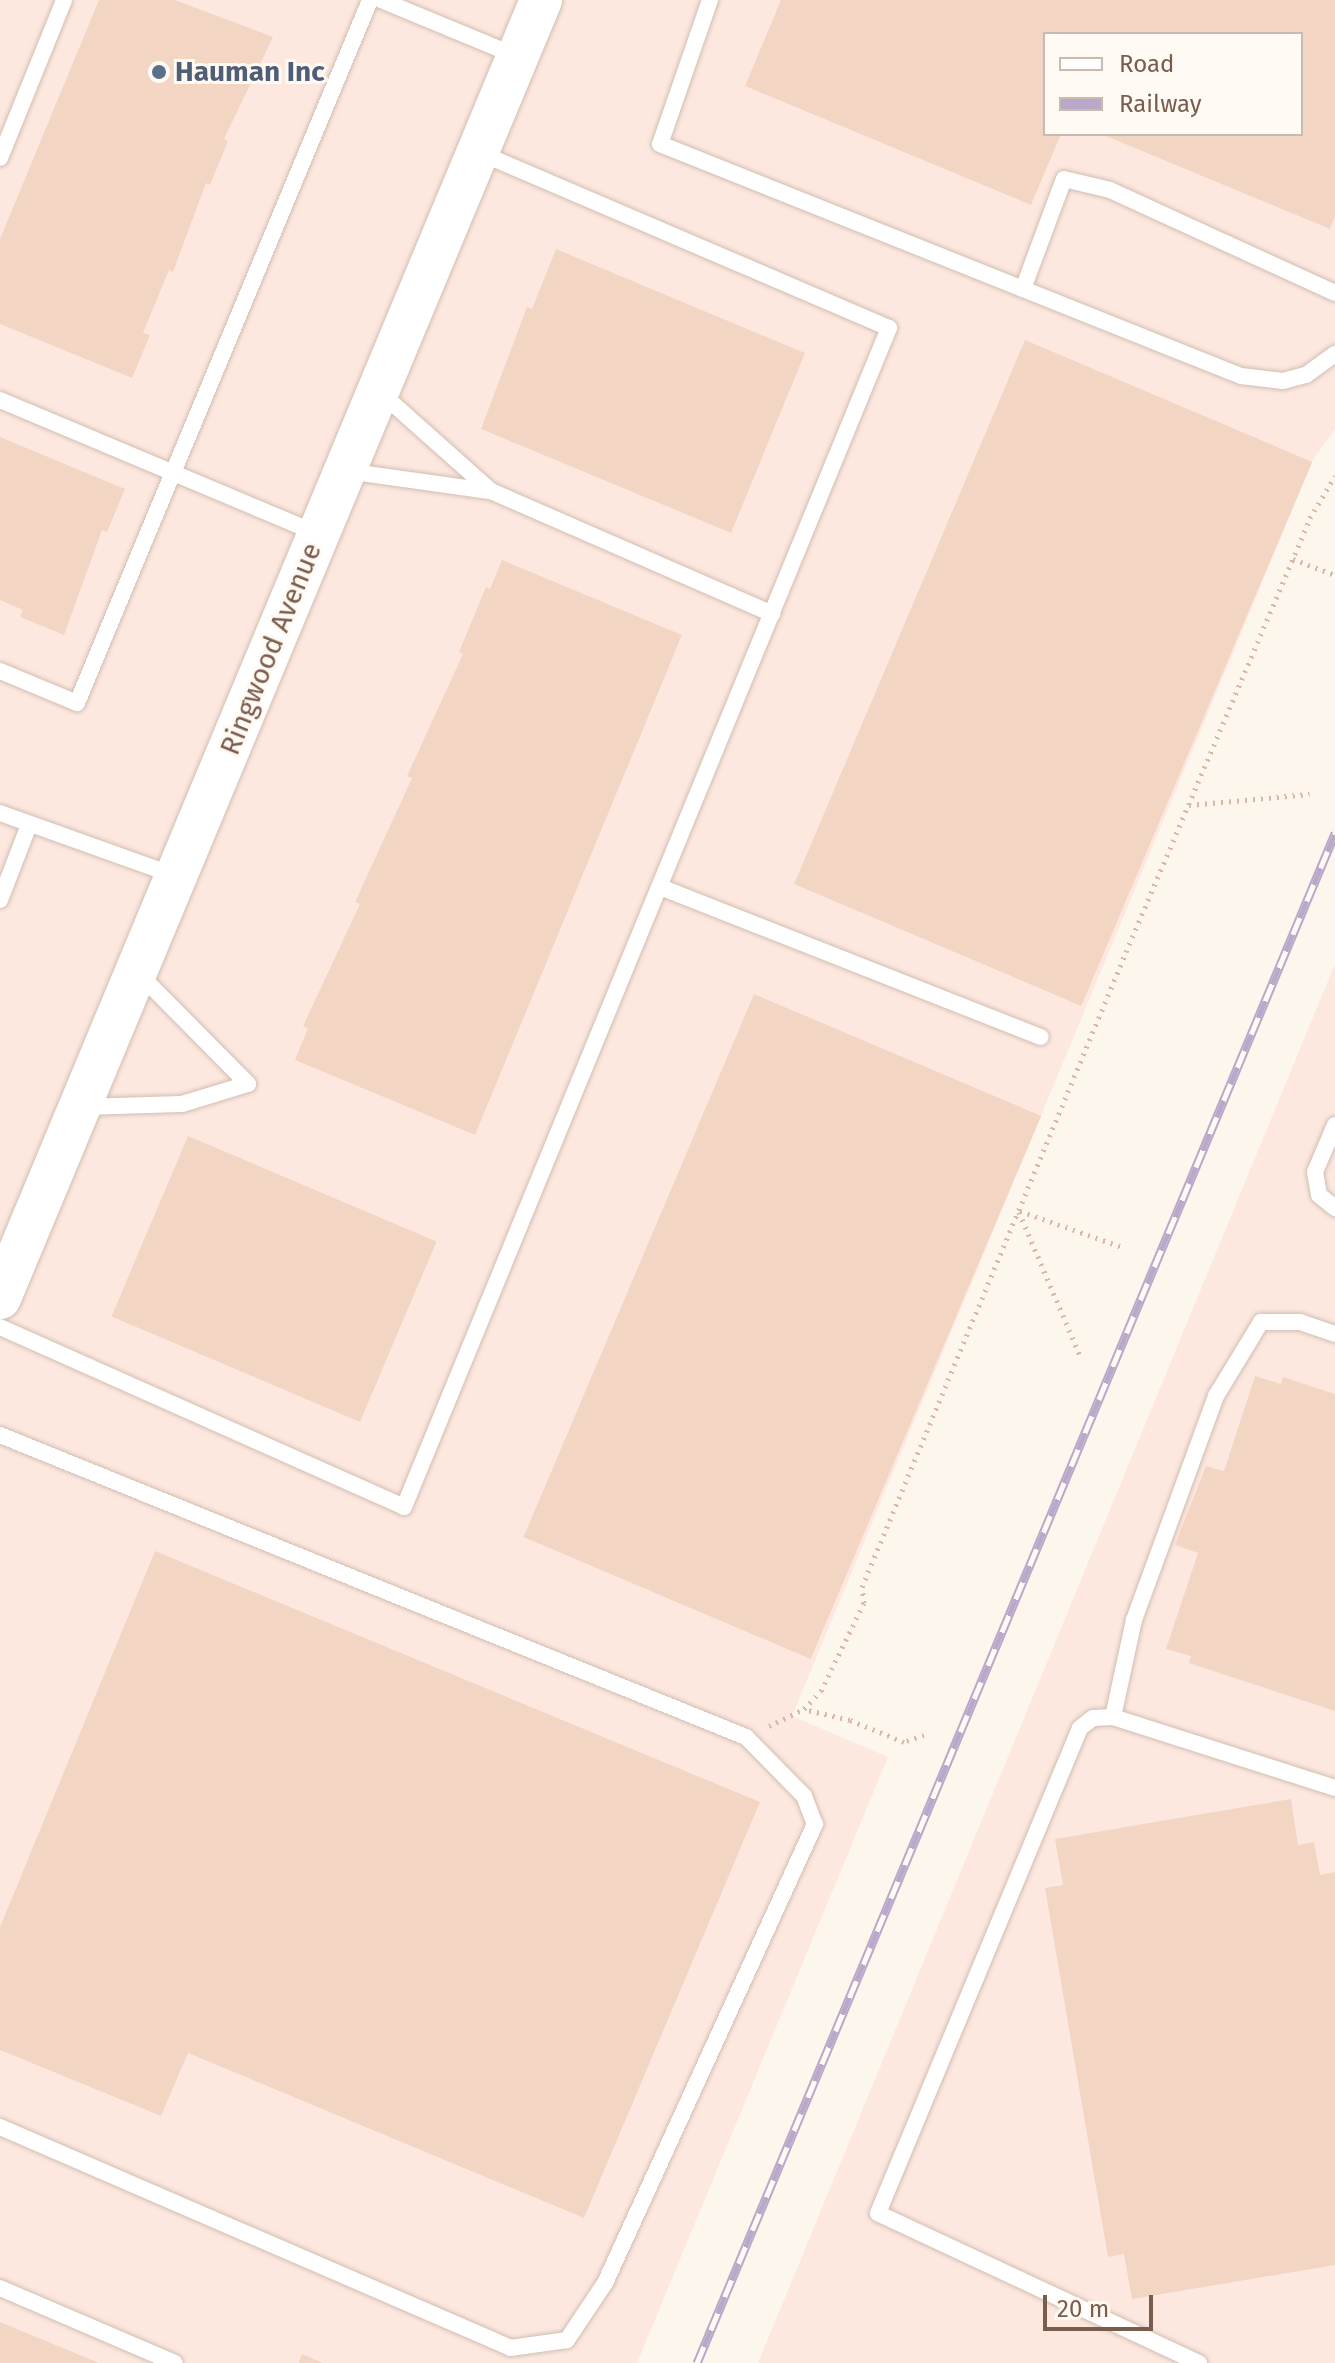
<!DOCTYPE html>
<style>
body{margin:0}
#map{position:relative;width:1335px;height:2363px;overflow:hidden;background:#fdf6ec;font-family:"Fira Sans",sans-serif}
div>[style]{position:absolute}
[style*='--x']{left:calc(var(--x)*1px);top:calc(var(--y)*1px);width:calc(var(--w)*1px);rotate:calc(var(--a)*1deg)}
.commercial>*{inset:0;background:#fde8e0}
.building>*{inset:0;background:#f3d5c3;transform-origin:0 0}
.path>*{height:5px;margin-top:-2.5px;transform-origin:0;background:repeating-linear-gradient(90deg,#d9b8a5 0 2px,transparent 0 8px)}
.roads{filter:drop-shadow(0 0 2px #d1beb0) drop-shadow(0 0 2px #d1beb0)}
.service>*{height:16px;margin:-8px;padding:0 8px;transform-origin:8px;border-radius:8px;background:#fff}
.tertiary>*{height:42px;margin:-21px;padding:0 21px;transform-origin:21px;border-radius:21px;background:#fff}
.rail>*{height:9px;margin-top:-4.5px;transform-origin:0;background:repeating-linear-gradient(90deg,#fffaf3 0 18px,#b9a8c9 0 36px);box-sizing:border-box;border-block:2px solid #b9a8c9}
.dots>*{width:22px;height:22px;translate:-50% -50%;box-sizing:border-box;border:4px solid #fffaf3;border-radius:50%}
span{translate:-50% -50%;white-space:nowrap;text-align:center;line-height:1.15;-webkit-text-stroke:6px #fffaf3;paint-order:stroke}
.service-label{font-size:28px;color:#4e5e75;font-weight:700}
.left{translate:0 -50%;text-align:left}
.street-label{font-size:28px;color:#7a5c4d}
.legend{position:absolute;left:1043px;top:32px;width:260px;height:104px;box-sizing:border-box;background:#fffaf3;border:2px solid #cabbb1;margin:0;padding:10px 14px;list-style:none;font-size:24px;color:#7a5c4d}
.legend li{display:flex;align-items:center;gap:16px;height:40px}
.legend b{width:40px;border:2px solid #cabbb1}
.scale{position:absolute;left:1043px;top:2295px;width:110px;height:36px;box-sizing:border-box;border:4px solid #7a5c4d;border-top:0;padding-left:10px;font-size:24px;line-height:28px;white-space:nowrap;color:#7a5c4d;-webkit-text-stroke:6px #fffaf3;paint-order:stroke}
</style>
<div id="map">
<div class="commercial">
<i style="clip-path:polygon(evenodd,0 0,1335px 0,1335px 429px,1313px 460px,792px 1716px,888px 1757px,637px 2363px,0 2363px,0 0,1045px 34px,1301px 34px,1301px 134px,1045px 134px,1045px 34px)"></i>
<i style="clip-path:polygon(1335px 964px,1335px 2363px,758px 2363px)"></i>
</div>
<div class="building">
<i style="clip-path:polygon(99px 0,175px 0,273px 37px,224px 139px,228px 141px,210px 185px,206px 183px,173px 272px,169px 270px,143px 333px,150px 335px,132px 378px,0 324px,0 239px)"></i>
<i style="clip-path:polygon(781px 0,1335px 0,1335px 216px,1330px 229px,1101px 134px,1301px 134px,1301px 34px,1045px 34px,1045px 134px,1061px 134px,1031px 205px,745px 86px)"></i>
<i style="clip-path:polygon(556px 249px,805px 353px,731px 533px,481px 429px,527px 307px,532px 309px)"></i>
<i style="left:1025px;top:340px;width:312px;height:591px;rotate:23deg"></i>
<i style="clip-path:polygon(0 437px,125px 489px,107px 532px,102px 530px,64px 635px,20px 617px,23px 610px,0 600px)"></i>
<i style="clip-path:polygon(502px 560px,682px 635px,475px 1135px,295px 1060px,308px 1028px,303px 1026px,360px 904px,355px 902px,412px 778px,407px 776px,463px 654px,459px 652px,486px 587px,490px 589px)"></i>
<i style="left:754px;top:994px;width:312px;height:590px;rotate:23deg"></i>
<i style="left:188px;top:1136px;width:270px;height:196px;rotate:23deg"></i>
<i style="clip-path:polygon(1255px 1376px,1281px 1384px,1283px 1377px,1335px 1394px,1335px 1711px,1189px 1663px,1191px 1656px,1166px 1649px,1198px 1553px,1175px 1545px,1206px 1466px,1224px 1471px)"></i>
<i style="clip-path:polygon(155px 1551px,760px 1802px,584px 2218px,188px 2053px,161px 2116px,0 2050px,0 1927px)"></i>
<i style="clip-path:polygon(1291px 1799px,1298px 1845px,1314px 1842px,1320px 1875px,1335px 1872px,1335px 2265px,1132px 2299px,1124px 2254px,1108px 2257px,1045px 1888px,1063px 1885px,1055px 1839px)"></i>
<i style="clip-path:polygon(0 2322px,99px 2363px,0 2363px)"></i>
<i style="clip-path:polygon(302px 2354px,323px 2363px,299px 2363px)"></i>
</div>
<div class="path">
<i style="--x:1293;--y:559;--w:45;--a:20.9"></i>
<i style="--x:1189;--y:805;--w:121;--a:-5.2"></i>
<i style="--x:1020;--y:1211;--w:108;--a:19.4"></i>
<i style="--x:1019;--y:1212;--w:156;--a:67"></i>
<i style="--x:769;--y:1726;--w:39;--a:-26"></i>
<i style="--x:924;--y:1735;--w:21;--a:161"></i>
<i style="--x:904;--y:1742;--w:58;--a:-157.8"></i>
<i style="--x:850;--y:1720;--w:47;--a:-166.6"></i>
<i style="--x:804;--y:1709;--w:25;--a:-47"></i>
<i style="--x:821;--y:1691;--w:98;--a:-64"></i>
<i style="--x:864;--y:1603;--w:16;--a:-97"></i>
<i style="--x:862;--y:1587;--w:688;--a:-67.42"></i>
<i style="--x:1126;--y:952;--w:471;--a:-67"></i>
<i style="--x:1310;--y:518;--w:49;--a:-59.2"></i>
</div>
<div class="roads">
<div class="service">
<i style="--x:381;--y:0;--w:146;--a:22.5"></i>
<i style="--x:710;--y:0;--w:152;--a:109.1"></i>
<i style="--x:660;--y:144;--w:626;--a:21.77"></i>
<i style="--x:1241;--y:376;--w:42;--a:6.8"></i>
<i style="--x:1283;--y:381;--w:24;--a:-15"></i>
<i style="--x:1306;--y:375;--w:36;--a:-36"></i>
<i style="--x:0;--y:158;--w:170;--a:-67.9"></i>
<i style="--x:1023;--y:289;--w:117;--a:-69.6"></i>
<i style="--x:1064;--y:179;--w:47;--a:13.4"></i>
<i style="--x:1110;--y:190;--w:247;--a:24.6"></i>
<i style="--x:381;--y:393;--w:147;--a:41.7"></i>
<i style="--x:491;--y:491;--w:307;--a:23.6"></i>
<i style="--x:0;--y:400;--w:345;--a:22.8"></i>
<i style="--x:346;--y:471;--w:144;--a:8"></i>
<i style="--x:0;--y:671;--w:83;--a:22.6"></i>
<i style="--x:77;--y:703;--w:762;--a:-67.37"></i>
<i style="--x:0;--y:813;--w:187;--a:19.7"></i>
<i style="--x:660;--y:887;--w:409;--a:21.5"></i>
<i style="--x:0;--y:900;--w:80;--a:-68.9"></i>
<i style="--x:83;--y:1107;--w:99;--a:-1.7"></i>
<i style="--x:182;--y:1104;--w:69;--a:-16.9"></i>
<i style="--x:248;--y:1084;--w:156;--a:-134.7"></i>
<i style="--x:1335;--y:1125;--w:51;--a:113.1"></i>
<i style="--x:1315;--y:1172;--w:23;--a:80"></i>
<i style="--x:1319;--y:1195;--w:21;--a:39"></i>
<i style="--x:0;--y:1327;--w:442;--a:24"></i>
<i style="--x:404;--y:1507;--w:1275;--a:-67.64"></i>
<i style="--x:889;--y:328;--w:446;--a:-156.8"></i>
<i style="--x:0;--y:1435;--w:805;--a:22.04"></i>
<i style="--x:746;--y:1737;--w:83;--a:45.5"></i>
<i style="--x:804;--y:1796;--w:30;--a:69"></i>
<i style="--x:815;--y:1824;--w:505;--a:114.58"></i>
<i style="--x:605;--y:2283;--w:69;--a:123.7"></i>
<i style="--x:567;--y:2340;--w:57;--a:171.9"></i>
<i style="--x:511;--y:2348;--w:557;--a:-156.61"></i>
<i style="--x:1113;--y:1717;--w:99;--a:-77.8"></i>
<i style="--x:1134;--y:1620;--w:239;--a:-69.9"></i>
<i style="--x:1216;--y:1396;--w:87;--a:-58.7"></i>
<i style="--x:1261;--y:1322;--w:39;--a:0"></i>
<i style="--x:1300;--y:1322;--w:37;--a:19"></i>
<i style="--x:0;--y:2288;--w:190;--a:23.2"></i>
<i style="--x:1199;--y:2363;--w:354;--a:-155"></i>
<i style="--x:878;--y:2213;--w:525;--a:-67.39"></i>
<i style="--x:1080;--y:1728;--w:16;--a:-38"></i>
<i style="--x:1093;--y:1718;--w:20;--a:-3"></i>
<i style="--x:1113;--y:1717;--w:233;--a:17.7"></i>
</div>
<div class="tertiary">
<i style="--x:0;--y:1298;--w:1406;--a:-67.37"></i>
</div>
</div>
<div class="rail">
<i style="--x:697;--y:2363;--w:1658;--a:-67.36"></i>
</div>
<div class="dots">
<i style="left:159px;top:72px;background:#5c6f8a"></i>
</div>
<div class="service-label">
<span class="left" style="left:175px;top:72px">Hauman Inc</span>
</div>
<div class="street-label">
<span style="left:271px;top:649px;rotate:-68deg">Ringwood Avenue</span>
</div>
<ul class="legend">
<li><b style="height:10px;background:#fff"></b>Road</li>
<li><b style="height:10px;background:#b9a8c9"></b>Railway</li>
</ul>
<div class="scale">20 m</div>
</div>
